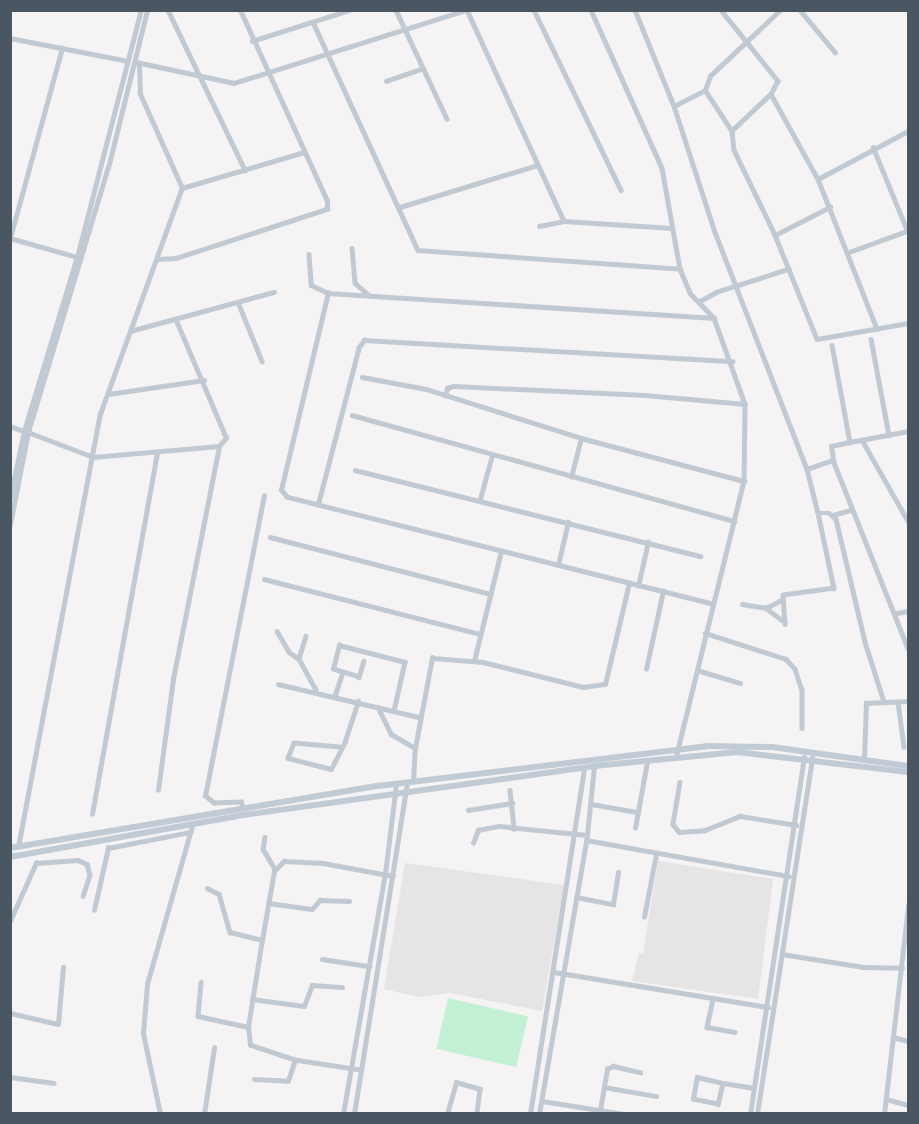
<!DOCTYPE html>
<style>
body{margin:0}
#map{position:relative;width:919px;height:1124px;overflow:hidden;background:#f5f3f3;font-family:Lato,sans-serif}
div>[style]{position:absolute}
[style*='--x']{left:calc(var(--x)*1px);top:calc(var(--y)*1px);width:calc(var(--w)*1px);rotate:calc(var(--a)*1deg)}
.education>*{inset:0;background:#e6e4e5}
.green>*{inset:0;background:#c3f1d5;transform-origin:0 0}
.minor>*{height:4.5px;margin:-2.25px;padding:0 2.25px;transform-origin:2.25px;border-radius:2.25px;background:#c1cad2}
.secondary>*{height:6px;margin:-3px;padding:0 3px;transform-origin:3px;border-radius:3px;background:#c1cbd6}
span{translate:-50% -50%;white-space:nowrap;text-align:center;line-height:1.15;-webkit-text-stroke:4.5px #fff;paint-order:stroke}
.frame{position:absolute;inset:0;border:12px solid #4a5661;pointer-events:none}
</style>
<div id="map">
<div class="education">
<i style="clip-path:polygon(658px 861px,773px 879px,758px 999px,632px 981px,639px 953px,643px 953px)"></i>
<i style="clip-path:polygon(405px 863px,564px 885px,542px 1011px,450px 993px,419px 997px,384px 989px)"></i>
</div>
<div class="green">
<i style="left:448px;top:998px;width:82px;height:52px;rotate:13deg"></i>
</div>
<div class="minor">
<i style="--x:168;--y:10;--w:178;--a:64.3"></i>
<i style="--x:396;--y:10;--w:120;--a:64.9"></i>
<i style="--x:467;--y:10;--w:232;--a:65.3"></i>
<i style="--x:534;--y:10;--w:200;--a:64.2"></i>
<i style="--x:591;--y:10;--w:173;--a:65.8"></i>
<i style="--x:662;--y:168;--w:103;--a:79.9"></i>
<i style="--x:680;--y:269;--w:26;--a:67"></i>
<i style="--x:690;--y:293;--w:35;--a:46"></i>
<i style="--x:714;--y:318;--w:91;--a:70.2"></i>
<i style="--x:745;--y:404;--w:77;--a:90.7"></i>
<i style="--x:744;--y:481;--w:280;--a:103.8"></i>
<i style="--x:635;--y:10;--w:104;--a:67.9"></i>
<i style="--x:674;--y:106;--w:133;--a:72"></i>
<i style="--x:715;--y:232;--w:254;--a:68.8"></i>
<i style="--x:807;--y:469;--w:45;--a:76"></i>
<i style="--x:818;--y:513;--w:77;--a:78"></i>
<i style="--x:834;--y:588;--w:51;--a:172.2"></i>
<i style="--x:783;--y:595;--w:29;--a:86"></i>
<i style="--x:721;--y:10;--w:91;--a:51.2"></i>
<i style="--x:778;--y:81;--w:15;--a:118"></i>
<i style="--x:771;--y:94;--w:54;--a:136.5"></i>
<i style="--x:800;--y:10;--w:55;--a:50.2"></i>
<i style="--x:313;--y:22;--w:251;--a:65.3"></i>
<i style="--x:418;--y:250;--w:263;--a:4.1"></i>
<i style="--x:10;--y:38;--w:120;--a:11"></i>
<i style="--x:252;--y:41;--w:103;--a:-17.6"></i>
<i style="--x:136;--y:62;--w:100;--a:12.1"></i>
<i style="--x:234;--y:83;--w:243;--a:-17.5"></i>
<i style="--x:386;--y:81;--w:39;--a:-19"></i>
<i style="--x:705;--y:90;--w:49;--a:56.6"></i>
<i style="--x:732;--y:131;--w:19;--a:84"></i>
<i style="--x:734;--y:150;--w:94;--a:64.2"></i>
<i style="--x:775;--y:235;--w:112;--a:68"></i>
<i style="--x:817;--y:339;--w:92;--a:-10"></i>
<i style="--x:771;--y:94;--w:97;--a:61.1"></i>
<i style="--x:818;--y:179;--w:161;--a:68.5"></i>
<i style="--x:674;--y:106;--w:35;--a:-27"></i>
<i style="--x:705;--y:90;--w:15;--a:-70"></i>
<i style="--x:710;--y:76;--w:96;--a:-43.3"></i>
<i style="--x:818;--y:179;--w:102;--a:-28.1"></i>
<i style="--x:182;--y:188;--w:127;--a:-16.4"></i>
<i style="--x:400;--y:207;--w:143;--a:-17"></i>
<i style="--x:539;--y:226;--w:25;--a:-11"></i>
<i style="--x:564;--y:221;--w:108;--a:3.7"></i>
<i style="--x:775;--y:235;--w:62;--a:-27"></i>
<i style="--x:10;--y:238;--w:197;--a:-74.7"></i>
<i style="--x:10;--y:238;--w:70;--a:15.8"></i>
<i style="--x:352;--y:248;--w:35;--a:85"></i>
<i style="--x:355;--y:283;--w:18;--a:41"></i>
<i style="--x:849;--y:252;--w:62;--a:-19.9"></i>
<i style="--x:907;--y:231;--w:90;--a:-112.3"></i>
<i style="--x:309;--y:254;--w:31;--a:86"></i>
<i style="--x:311;--y:285;--w:19;--a:25"></i>
<i style="--x:158;--y:259;--w:18;--a:-3"></i>
<i style="--x:176;--y:258;--w:159;--a:-18"></i>
<i style="--x:327;--y:209;--w:8;--a:-90"></i>
<i style="--x:327;--y:201;--w:210;--a:-114.5"></i>
<i style="--x:700;--y:301;--w:18;--a:-29"></i>
<i style="--x:716;--y:292;--w:76;--a:-17.7"></i>
<i style="--x:238;--y:302;--w:64;--a:67.9"></i>
<i style="--x:130;--y:331;--w:149;--a:-15.2"></i>
<i style="--x:871;--y:339;--w:98;--a:79.4"></i>
<i style="--x:832;--y:345;--w:99;--a:79.5"></i>
<i style="--x:850;--y:442;--w:59;--a:-10.7"></i>
<i style="--x:362;--y:377;--w:65;--a:10.6"></i>
<i style="--x:426;--y:389;--w:163;--a:17.5"></i>
<i style="--x:581;--y:438;--w:169;--a:14.8"></i>
<i style="--x:108;--y:394;--w:97;--a:-8.3"></i>
<i style="--x:445;--y:396;--w:8;--a:-76"></i>
<i style="--x:447;--y:388;--w:7;--a:-16"></i>
<i style="--x:454;--y:386;--w:191;--a:2.7"></i>
<i style="--x:645;--y:395;--w:100;--a:5.1"></i>
<i style="--x:352;--y:415;--w:397;--a:15.5"></i>
<i style="--x:10;--y:426;--w:15;--a:20"></i>
<i style="--x:28;--y:432;--w:70;--a:21"></i>
<i style="--x:93;--y:457;--w:126;--a:-5"></i>
<i style="--x:862;--y:440;--w:93;--a:60.4"></i>
<i style="--x:833;--y:460;--w:202;--a:68.3"></i>
<i style="--x:807;--y:469;--w:28;--a:-19"></i>
<i style="--x:833;--y:460;--w:14;--a:-98"></i>
<i style="--x:831;--y:446;--w:19;--a:-12"></i>
<i style="--x:355;--y:470;--w:356;--a:14"></i>
<i style="--x:571;--y:477;--w:40;--a:-75.6"></i>
<i style="--x:10;--y:498;--w:68;--a:-78.2"></i>
<i style="--x:24;--y:431;--w:182;--a:-73.1"></i>
<i style="--x:77;--y:257;--w:255;--a:-75.5"></i>
<i style="--x:480;--y:499;--w:46;--a:-74.7"></i>
<i style="--x:318;--y:504;--w:162;--a:-75.4"></i>
<i style="--x:359;--y:347;--w:9;--a:-54"></i>
<i style="--x:364;--y:340;--w:369;--a:3.3"></i>
<i style="--x:818;--y:513;--w:11;--a:0"></i>
<i style="--x:829;--y:513;--w:9;--a:41"></i>
<i style="--x:836;--y:519;--w:126;--a:76.7"></i>
<i style="--x:865;--y:642;--w:63;--a:72.4"></i>
<i style="--x:833;--y:515;--w:19;--a:-16"></i>
<i style="--x:10;--y:524;--w:94;--a:-78.9"></i>
<i style="--x:28;--y:432;--w:280;--a:-73.2"></i>
<i style="--x:109;--y:164;--w:159;--a:-76.1"></i>
<i style="--x:270;--y:537;--w:228;--a:14.5"></i>
<i style="--x:558;--y:565;--w:44;--a:-76.9"></i>
<i style="--x:264;--y:579;--w:223;--a:14.3"></i>
<i style="--x:638;--y:586;--w:45;--a:-77.2"></i>
<i style="--x:712;--y:604;--w:438;--a:-165.9"></i>
<i style="--x:287;--y:497;--w:9;--a:-131"></i>
<i style="--x:281;--y:490;--w:203;--a:-76.6"></i>
<i style="--x:328;--y:293;--w:387;--a:3.7"></i>
<i style="--x:742;--y:604;--w:24;--a:9"></i>
<i style="--x:766;--y:608;--w:18;--a:-27"></i>
<i style="--x:766;--y:608;--w:20;--a:37"></i>
<i style="--x:897;--y:613;--w:11;--a:-10"></i>
<i style="--x:277;--y:631;--w:24;--a:60"></i>
<i style="--x:289;--y:652;--w:12;--a:35"></i>
<i style="--x:705;--y:633;--w:85;--a:17.8"></i>
<i style="--x:786;--y:659;--w:13;--a:48"></i>
<i style="--x:795;--y:669;--w:22;--a:72"></i>
<i style="--x:802;--y:690;--w:38;--a:90"></i>
<i style="--x:306;--y:636;--w:24;--a:107"></i>
<i style="--x:299;--y:659;--w:35;--a:61"></i>
<i style="--x:364;--y:661;--w:17;--a:107"></i>
<i style="--x:359;--y:677;--w:27;--a:-163"></i>
<i style="--x:333;--y:669;--w:25;--a:-76"></i>
<i style="--x:339;--y:645;--w:68;--a:14.4"></i>
<i style="--x:405;--y:662;--w:50;--a:102.7"></i>
<i style="--x:474;--y:661;--w:113;--a:-76.2"></i>
<i style="--x:646;--y:669;--w:80;--a:-77.7"></i>
<i style="--x:697;--y:670;--w:45;--a:16.8"></i>
<i style="--x:278;--y:684;--w:145;--a:13.2"></i>
<i style="--x:335;--y:695;--w:23;--a:-72"></i>
<i style="--x:898;--y:702;--w:45;--a:82.4"></i>
<i style="--x:378;--y:707;--w:30;--a:64"></i>
<i style="--x:391;--y:734;--w:28;--a:30"></i>
<i style="--x:339;--y:747;--w:45;--a:-174.9"></i>
<i style="--x:294;--y:743;--w:16;--a:112"></i>
<i style="--x:288;--y:758;--w:44;--a:14.3"></i>
<i style="--x:331;--y:769;--w:31;--a:-63"></i>
<i style="--x:345;--y:741;--w:42;--a:-72"></i>
<i style="--x:864;--y:759;--w:56;--a:-88"></i>
<i style="--x:866;--y:703;--w:42;--a:-2.7"></i>
<i style="--x:413;--y:782;--w:34;--a:-87"></i>
<i style="--x:415;--y:748;--w:92;--a:-79.3"></i>
<i style="--x:432;--y:658;--w:51;--a:4.5"></i>
<i style="--x:483;--y:662;--w:103;--a:14"></i>
<i style="--x:583;--y:687;--w:22;--a:-8"></i>
<i style="--x:605;--y:684;--w:104;--a:-76.6"></i>
<i style="--x:680;--y:782;--w:43;--a:99.5"></i>
<i style="--x:673;--y:824;--w:10;--a:53"></i>
<i style="--x:679;--y:832;--w:26;--a:-4"></i>
<i style="--x:705;--y:830;--w:38;--a:-22"></i>
<i style="--x:740;--y:816;--w:57;--a:9.1"></i>
<i style="--x:158;--y:790;--w:112;--a:-82.3"></i>
<i style="--x:173;--y:679;--w:237;--a:-78.8"></i>
<i style="--x:219;--y:446;--w:11;--a:-49"></i>
<i style="--x:226;--y:438;--w:127;--a:-113.1"></i>
<i style="--x:510;--y:790;--w:39;--a:84"></i>
<i style="--x:591;--y:804;--w:48;--a:9.7"></i>
<i style="--x:242;--y:807;--w:5;--a:-101"></i>
<i style="--x:241;--y:802;--w:27;--a:178"></i>
<i style="--x:214;--y:803;--w:11;--a:-142"></i>
<i style="--x:205;--y:796;--w:306;--a:-78.9"></i>
<i style="--x:468;--y:810;--w:45;--a:-9"></i>
<i style="--x:92;--y:814;--w:367;--a:-79.8"></i>
<i style="--x:635;--y:828;--w:67;--a:-79.7"></i>
<i style="--x:265;--y:837;--w:12;--a:99"></i>
<i style="--x:263;--y:849;--w:23;--a:59"></i>
<i style="--x:586;--y:840;--w:206;--a:10.1"></i>
<i style="--x:473;--y:843;--w:14;--a:-69"></i>
<i style="--x:478;--y:830;--w:21;--a:-11"></i>
<i style="--x:499;--y:826;--w:88;--a:5.8"></i>
<i style="--x:18;--y:847;--w:441;--a:-79.3"></i>
<i style="--x:100;--y:414;--w:240;--a:-70.1"></i>
<i style="--x:182;--y:188;--w:103;--a:-114.1"></i>
<i style="--x:140;--y:94;--w:31;--a:-92"></i>
<i style="--x:207;--y:888;--w:13;--a:27"></i>
<i style="--x:219;--y:894;--w:40;--a:74"></i>
<i style="--x:230;--y:932;--w:33;--a:14"></i>
<i style="--x:576;--y:897;--w:38;--a:11"></i>
<i style="--x:613;--y:904;--w:32;--a:-81"></i>
<i style="--x:268;--y:903;--w:44;--a:7.8"></i>
<i style="--x:312;--y:909;--w:12;--a:-48"></i>
<i style="--x:320;--y:900;--w:29;--a:2"></i>
<i style="--x:94;--y:910;--w:64;--a:-77.3"></i>
<i style="--x:108;--y:848;--w:84;--a:-11"></i>
<i style="--x:644;--y:917;--w:64;--a:-79.2"></i>
<i style="--x:10;--y:921;--w:64;--a:-65.9"></i>
<i style="--x:36;--y:863;--w:42;--a:-4.1"></i>
<i style="--x:78;--y:860;--w:10;--a:24"></i>
<i style="--x:87;--y:864;--w:11;--a:75"></i>
<i style="--x:90;--y:875;--w:22;--a:108"></i>
<i style="--x:782;--y:954;--w:82;--a:9.1"></i>
<i style="--x:863;--y:967;--w:39;--a:1"></i>
<i style="--x:322;--y:959;--w:48;--a:8.5"></i>
<i style="--x:554;--y:972;--w:217;--a:9.3"></i>
<i style="--x:201;--y:982;--w:34;--a:95"></i>
<i style="--x:198;--y:1016;--w:51;--a:12.4"></i>
<i style="--x:252;--y:999;--w:52;--a:7.7"></i>
<i style="--x:304;--y:1006;--w:22;--a:-69"></i>
<i style="--x:312;--y:985;--w:30;--a:4"></i>
<i style="--x:713;--y:999;--w:29;--a:102"></i>
<i style="--x:707;--y:1027;--w:28;--a:10"></i>
<i style="--x:10;--y:1013;--w:49;--a:12.9"></i>
<i style="--x:58;--y:1024;--w:57;--a:-85"></i>
<i style="--x:893;--y:1037;--w:16;--a:15"></i>
<i style="--x:360;--y:1070;--w:66;--a:-171.3"></i>
<i style="--x:295;--y:1060;--w:47;--a:-161.6"></i>
<i style="--x:250;--y:1045;--w:18;--a:-96"></i>
<i style="--x:248;--y:1027;--w:88;--a:-80.9"></i>
<i style="--x:262;--y:940;--w:70;--a:-80.1"></i>
<i style="--x:274;--y:871;--w:14;--a:-45"></i>
<i style="--x:284;--y:861;--w:39;--a:3"></i>
<i style="--x:323;--y:863;--w:71;--a:10.5"></i>
<i style="--x:10;--y:1077;--w:44;--a:7.8"></i>
<i style="--x:697;--y:1077;--w:27;--a:13"></i>
<i style="--x:723;--y:1083;--w:22;--a:103"></i>
<i style="--x:718;--y:1104;--w:25;--a:-169"></i>
<i style="--x:693;--y:1099;--w:22;--a:-80"></i>
<i style="--x:254;--y:1079;--w:34;--a:3"></i>
<i style="--x:288;--y:1081;--w:22;--a:-72"></i>
<i style="--x:723;--y:1083;--w:30;--a:9"></i>
<i style="--x:604;--y:1087;--w:53;--a:9.8"></i>
<i style="--x:886;--y:1099;--w:23;--a:15"></i>
<i style="--x:542;--y:1101;--w:83;--a:9"></i>
<i style="--x:600;--y:1110;--w:42;--a:-80.3"></i>
<i style="--x:607;--y:1069;--w:7;--a:-27"></i>
<i style="--x:613;--y:1066;--w:28;--a:13"></i>
<i style="--x:160;--y:1114;--w:83;--a:-101.9"></i>
<i style="--x:143;--y:1033;--w:49;--a:-85.3"></i>
<i style="--x:147;--y:984;--w:167;--a:-74.1"></i>
<i style="--x:204;--y:1114;--w:67;--a:-81.4"></i>
<i style="--x:343;--y:1114;--w:244;--a:-80.1"></i>
<i style="--x:385;--y:874;--w:91;--a:-83"></i>
<i style="--x:354;--y:1114;--w:335;--a:-80.9"></i>
<i style="--x:447;--y:1114;--w:33;--a:-74"></i>
<i style="--x:456;--y:1082;--w:25;--a:16"></i>
<i style="--x:480;--y:1089;--w:25;--a:97"></i>
<i style="--x:530;--y:1114;--w:350;--a:-81.1"></i>
<i style="--x:539;--y:1114;--w:283;--a:-80.2"></i>
<i style="--x:587;--y:835;--w:69;--a:-84.2"></i>
<i style="--x:750;--y:1114;--w:361;--a:-81.4"></i>
<i style="--x:757;--y:1114;--w:361;--a:-81.2"></i>
<i style="--x:884;--y:1114;--w:210;--a:-83.4"></i>
</div>
<div class="secondary">
<i style="--x:10;--y:848;--w:373;--a:-9.6"></i>
<i style="--x:378;--y:786;--w:331;--a:-6.9"></i>
<i style="--x:707;--y:746;--w:65;--a:0.9"></i>
<i style="--x:772;--y:747;--w:137;--a:8"></i>
<i style="--x:10;--y:857;--w:237;--a:-10.2"></i>
<i style="--x:243;--y:815;--w:354;--a:-7.9"></i>
<i style="--x:594;--y:766;--w:144;--a:-5.6"></i>
<i style="--x:737;--y:752;--w:172;--a:6.7"></i>
</div>
<div class="frame"></div>
</div>
